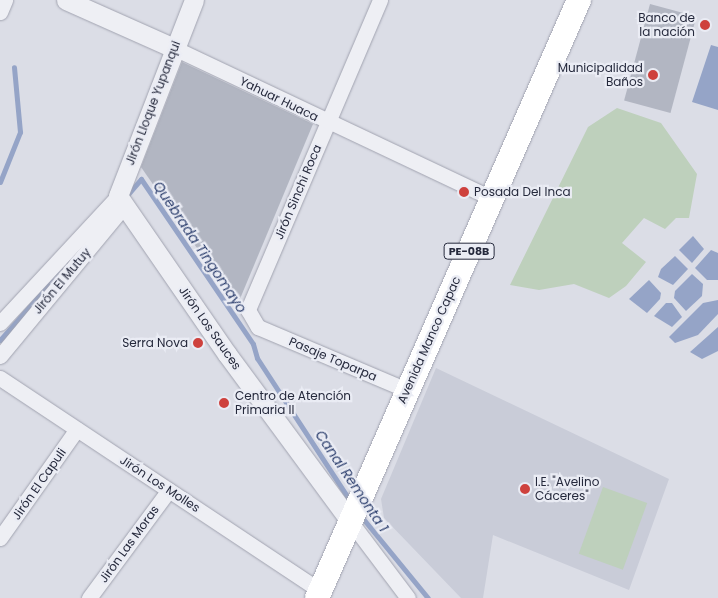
<!DOCTYPE html>
<meta charset="utf-8">
<style>
body{margin:0}
#map{position:relative;width:718px;height:598px;overflow:hidden;background:#dbdde6;font-family:Poppins,sans-serif}
div>[style]{position:absolute}
[style*='--x']{left:calc(var(--x)*1px);top:calc(var(--y)*1px);width:calc(var(--w)*1px);rotate:calc(var(--a)*1deg)}
.built>*{inset:0;background:#c9ccd8}
.green>*{inset:0;background:#bed0bc;transform-origin:0 0}
.water>*{inset:0;background:#95a4c7}
.stream>*{height:5px;margin:-2.5px;padding:0 2.5px;transform-origin:2.5px;border-radius:2.5px;background:#95a4c7}
.building>*{inset:0;background:#b2b6c2;transform-origin:0 0}
.roads{filter:drop-shadow(0 0 1px #a1a3b0) drop-shadow(0 0 1px #a1a3b0)}
.minor>*{height:15px;margin:-7.5px;padding:0 7.5px;transform-origin:7.5px;border-radius:7.5px;background:#eeeff4}
.tertiary>*{height:19px;margin:-9.5px;padding:0 9.5px;transform-origin:9.5px;border-radius:9.5px;background:#eeeff4}
.primary>*{height:24px;margin:-12px;padding:0 12px;transform-origin:12px;border-radius:12px;background:#fff}
.dots>*{width:14px;height:14px;translate:-50% -50%;box-sizing:border-box;border:2px solid #eaecf4;border-radius:50%}
span{translate:-50% -50%;white-space:nowrap;text-align:center;line-height:1.15;-webkit-text-stroke:4.5px #eaecf4;paint-order:stroke}
.shield-label span{padding:1px 4px;background:#eaecf4;border:1px solid;border-radius:4px;-webkit-text-stroke-width:0}
.shield-label{font-size:11px;color:#25293c;font-weight:700}
.poi-label{font-size:12px;color:#25293c}
.right{translate:-100% -50%;text-align:right}
.left{translate:0 -50%;text-align:left}
.street-label{font-size:12px;color:#25293c}
.water-label{font-size:14px;color:#2f416f;font-style:italic}
</style>
<div id="map">
<div class="built">
<i style="clip-path:polygon(436px 368px,669px 479px,629px 590px,493px 535px,483px 598px,461px 598px,384px 518px,381px 499px)"></i>
</div>
<div class="green">
<i style="clip-path:polygon(617px 108px,661px 123px,697px 174px,689px 218px,676px 218px,665px 229px,644px 218px,622px 243px,646px 262px,626px 286px,609px 298px,574px 284px,539px 290px,510px 285px,588px 127px)"></i>
<i style="left:603px;top:487px;width:47px;height:71px;rotate:20deg"></i>
</div>
<div class="water">
<i style="clip-path:polygon(711px 45px,718px 47px,718px 110px,692px 102px)"></i>
<i style="clip-path:polygon(693px 236px,704px 249px,692px 263px,679px 250px)"></i>
<i style="clip-path:polygon(711px 250px,718px 253px,718px 280px,707px 280px,695px 268px)"></i>
<i style="clip-path:polygon(675px 256px,688px 269px,673px 285px,658px 277px,661px 269px)"></i>
<i style="clip-path:polygon(692px 274px,703px 284px,702px 296px,686px 311px,674px 298px,675px 291px)"></i>
<i style="clip-path:polygon(649px 280px,661px 293px,660px 299px,647px 313px,629px 299px)"></i>
<i style="clip-path:polygon(718px 300px,718px 314px,698px 335px,675px 343px,669px 337px,703px 303px)"></i>
<i style="clip-path:polygon(666px 303px,672px 303px,682px 317px,672px 327px,654px 316px)"></i>
<i style="clip-path:polygon(718px 327px,718px 351px,702px 359px,690px 352px)"></i>
</div>
<div class="stream">
<i style="--x:0;--y:182;--w:54;--a:-68.2"></i>
<i style="--x:20;--y:132;--w:65;--a:-95.3"></i>
<i style="--x:128;--y:194;--w:20;--a:-49"></i>
<i style="--x:141;--y:179;--w:199;--a:55.8"></i>
<i style="--x:253;--y:344;--w:15;--a:74"></i>
<i style="--x:257;--y:358;--w:172;--a:56.9"></i>
<i style="--x:0;--y:340;--w:112;--a:-48.6"></i>
<i style="--x:360;--y:515;--w:107;--a:50.7"></i>
</div>
<div class="building">
<i style="left:650px;top:4px;width:48px;height:100px;rotate:15deg"></i>
<i style="clip-path:polygon(182px 62px,313px 124px,237px 306px,141px 167px)"></i>
</div>
<div class="roads">
<div class="minor">
<i style="--x:380;--y:0;--w:337;--a:113.1"></i>
<i style="--x:248;--y:310;--w:20;--a:60"></i>
<i style="--x:258;--y:327;--w:162;--a:22.9"></i>
<i style="--x:0;--y:12;--w:13;--a:-67"></i>
<i style="--x:174;--y:48;--w:352;--a:25.3"></i>
<i style="--x:0;--y:323;--w:173;--a:-47.1"></i>
<i style="--x:0;--y:356;--w:195;--a:-50.4"></i>
<i style="--x:0;--y:378;--w:384;--a:33.6"></i>
<i style="--x:350;--y:521;--w:96;--a:53"></i>
<i style="--x:0;--y:538;--w:133;--a:-54.8"></i>
<i style="--x:89;--y:598;--w:134;--a:-53.5"></i>
</div>
<div class="tertiary">
<i style="--x:66;--y:0;--w:118;--a:24"></i>
<i style="--x:194;--y:0;--w:210;--a:111.2"></i>
<i style="--x:118;--y:196;--w:192;--a:55.4"></i>
<i style="--x:227;--y:354;--w:207;--a:53.6"></i>
</div>
<div class="primary">
<i style="--x:317;--y:598;--w:653;--a:-66.34"></i>
</div>
</div>
<div class="dots">
<i style="left:705px;top:25px;background:#ce413d"></i>
<i style="left:653px;top:75px;background:#ce413d"></i>
<i style="left:464px;top:192px;background:#ce413d"></i>
<i style="left:198px;top:343px;background:#ce413d"></i>
<i style="left:224px;top:403px;background:#ce413d"></i>
<i style="left:525px;top:489px;background:#ce413d"></i>
</div>
<div class="shield-label">
<span style="left:469px;top:251px">PE-08B</span>
</div>
<div class="poi-label">
<span class="right" style="left:695px;top:25px">Banco de<br>la nación</span>
<span class="right" style="left:643px;top:75px">Municipalidad<br>Baños</span>
<span class="left" style="left:474px;top:192px">Posada Del Inca</span>
<span class="right" style="left:188px;top:343px">Serra Nova</span>
<span class="left" style="left:235px;top:403px">Centro de Atención<br>Primaria II</span>
<span class="left" style="left:535px;top:489px">I.E. "Avelino<br>Cáceres"</span>
</div>
<div class="street-label">
<span style="left:279px;top:99px;rotate:26deg">Yahuar Huaca</span>
<span style="left:153px;top:103px;rotate:-69deg">Jirón Lloque Yupanqui</span>
<span style="left:298px;top:192px;rotate:-67deg">Jirón Sinchi Roca</span>
<span style="left:62px;top:281px;rotate:-50deg">Jirón El Mutuy</span>
<span style="left:210px;top:328px;rotate:55deg">Jirón Los Sauces</span>
<span style="left:429px;top:340px;rotate:-66deg">Avenida Manco Capac</span>
<span style="left:333px;top:359px;rotate:23deg">Pasaje Toparpa</span>
<span style="left:39px;top:484px;rotate:-55deg">Jirón El Capuli</span>
<span style="left:160px;top:484px;rotate:33deg">Jirón Los Molles</span>
<span style="left:129px;top:544px;rotate:-54deg">Jirón Las Moras</span>
</div>
<div class="water-label">
<span style="left:200px;top:247px;rotate:56deg">Quebrada Tingomayo</span>
<span style="left:352px;top:481px;rotate:56deg">Canal Remonta 1</span>
</div>
</div>
